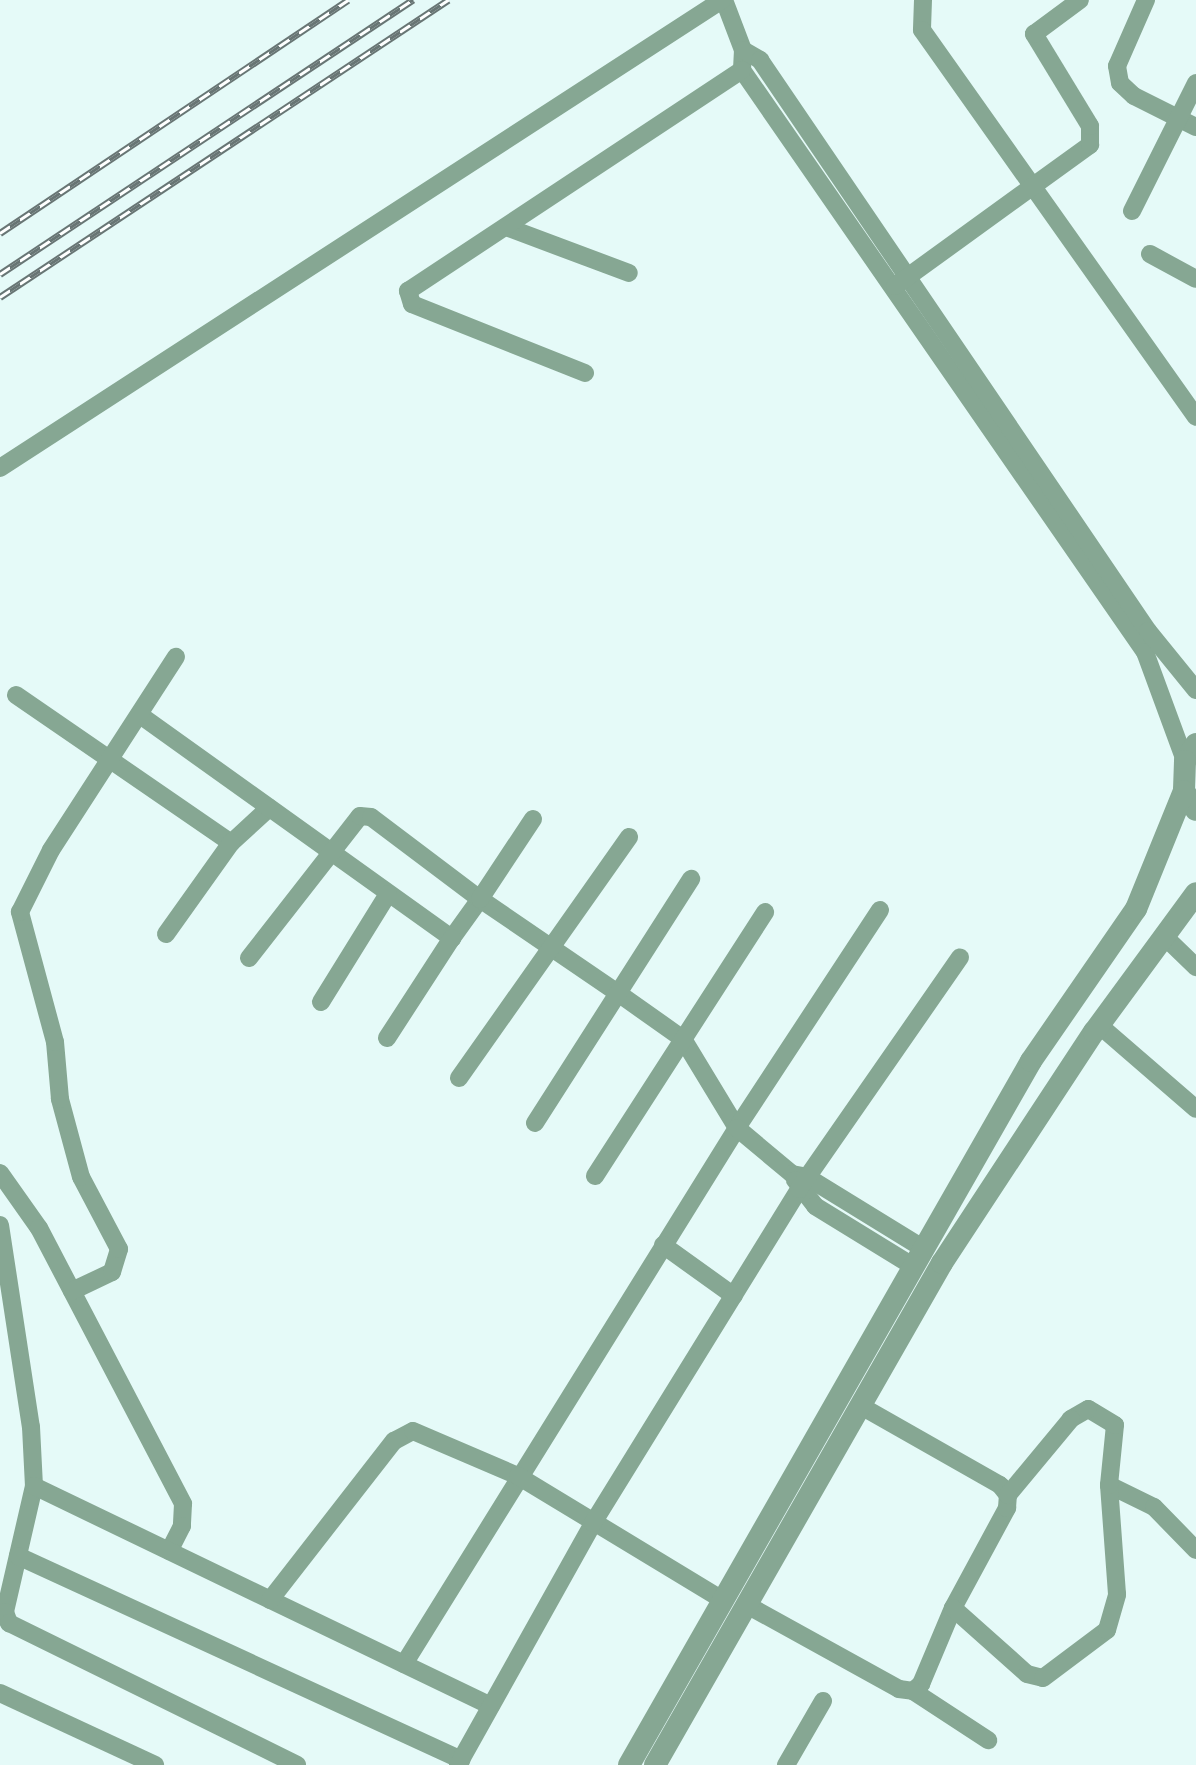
<!DOCTYPE html>
<style>
body{margin:0}
#map{position:relative;width:1196px;height:1765px;overflow:hidden;background:#e5faf8;font-family:"PT Serif",serif}
div>[style]{position:absolute}
[style*='--x']{left:calc(var(--x)*1px);top:calc(var(--y)*1px);width:calc(var(--w)*1px);rotate:calc(var(--a)*1deg)}
.minor>*{height:18px;margin:-9px;padding:0 9px;transform-origin:9px;border-radius:9px;background:#86a793}
.tertiary>*{height:22px;margin:-11px;padding:0 11px;transform-origin:11px;border-radius:11px;background:#86a793}
.rail>*{height:7px;margin-top:-3.5px;transform-origin:0;background:repeating-linear-gradient(90deg,#fff 0 12px,#687574 0 24px);box-sizing:border-box;border-block:2px solid #687574}
span{translate:-50% -50%;white-space:nowrap;text-align:center;line-height:1.15;-webkit-text-stroke:7px #fff;paint-order:stroke}
</style>
<div id="map">
<div class="minor">
<i style="--x:724;--y:0;--w:53;--a:69.2"></i>
<i style="--x:743;--y:50;--w:20;--a:93"></i>
<i style="--x:742;--y:70;--w:708;--a:55.3"></i>
<i style="--x:1145;--y:652;--w:116;--a:69.8"></i>
<i style="--x:923;--y:0;--w:30;--a:92"></i>
<i style="--x:922;--y:30;--w:474;--a:54.7"></i>
<i style="--x:1146;--y:0;--w:72;--a:113.7"></i>
<i style="--x:1117;--y:66;--w:17;--a:80"></i>
<i style="--x:1120;--y:83;--w:19;--a:43"></i>
<i style="--x:1134;--y:96;--w:69;--a:26.6"></i>
<i style="--x:743;--y:50;--w:20;--a:30"></i>
<i style="--x:760;--y:60;--w:690;--a:55.8"></i>
<i style="--x:1148;--y:631;--w:76;--a:50.9"></i>
<i style="--x:1132;--y:211;--w:143;--a:-63.4"></i>
<i style="--x:506;--y:227;--w:131;--a:20.5"></i>
<i style="--x:1150;--y:254;--w:52;--a:28.5"></i>
<i style="--x:895;--y:286;--w:241;--a:-35.9"></i>
<i style="--x:1090;--y:145;--w:19;--a:-90"></i>
<i style="--x:1090;--y:126;--w:108;--a:-121.3"></i>
<i style="--x:1034;--y:34;--w:57;--a:-36.5"></i>
<i style="--x:585;--y:373;--w:186;--a:-158.3"></i>
<i style="--x:412;--y:304;--w:14;--a:-107"></i>
<i style="--x:408;--y:291;--w:400;--a:-33.5"></i>
<i style="--x:0;--y:468;--w:860;--a:-32.95"></i>
<i style="--x:16;--y:695;--w:261;--a:34.5"></i>
<i style="--x:231;--y:843;--w:52;--a:-42.6"></i>
<i style="--x:140;--y:715;--w:384;--a:35.6"></i>
<i style="--x:452;--y:938;--w:48;--a:-54.3"></i>
<i style="--x:480;--y:899;--w:167;--a:34.3"></i>
<i style="--x:618;--y:993;--w:80;--a:35.3"></i>
<i style="--x:683;--y:1039;--w:104;--a:58.8"></i>
<i style="--x:737;--y:1128;--w:631;--a:121.85"></i>
<i style="--x:880;--y:910;--w:261;--a:123.3"></i>
<i style="--x:737;--y:1128;--w:72;--a:39.9"></i>
<i style="--x:792;--y:1174;--w:15;--a:11"></i>
<i style="--x:807;--y:1177;--w:137;--a:31.6"></i>
<i style="--x:166;--y:934;--w:112;--a:-54.5"></i>
<i style="--x:1166;--y:938;--w:42;--a:44"></i>
<i style="--x:249;--y:958;--w:180;--a:-52"></i>
<i style="--x:360;--y:816;--w:11;--a:5"></i>
<i style="--x:371;--y:817;--w:136;--a:37"></i>
<i style="--x:480;--y:899;--w:96;--a:-56.5"></i>
<i style="--x:321;--y:1002;--w:127;--a:-58.2"></i>
<i style="--x:1099;--y:1025;--w:128;--a:40.9"></i>
<i style="--x:387;--y:1038;--w:119;--a:-57"></i>
<i style="--x:459;--y:1078;--w:295;--a:-54.8"></i>
<i style="--x:535;--y:1123;--w:290;--a:-57.4"></i>
<i style="--x:0;--y:1173;--w:67;--a:54.7"></i>
<i style="--x:39;--y:1228;--w:311;--a:62.4"></i>
<i style="--x:183;--y:1504;--w:22;--a:93"></i>
<i style="--x:182;--y:1526;--w:28;--a:117"></i>
<i style="--x:595;--y:1176;--w:314;--a:-57.2"></i>
<i style="--x:795;--y:1180;--w:33;--a:52"></i>
<i style="--x:815;--y:1206;--w:116;--a:31.6"></i>
<i style="--x:0;--y:1225;--w:204;--a:81.3"></i>
<i style="--x:31;--y:1427;--w:59;--a:87.1"></i>
<i style="--x:34;--y:1486;--w:129;--a:103"></i>
<i style="--x:5;--y:1612;--w:12;--a:70"></i>
<i style="--x:9;--y:1623;--w:321;--a:26.2"></i>
<i style="--x:663;--y:1245;--w:87;--a:35.7"></i>
<i style="--x:72;--y:1291;--w:44;--a:-25.4"></i>
<i style="--x:112;--y:1272;--w:24;--a:-73"></i>
<i style="--x:119;--y:1249;--w:81;--a:-117.8"></i>
<i style="--x:81;--y:1177;--w:81;--a:-105.1"></i>
<i style="--x:60;--y:1099;--w:57;--a:-95"></i>
<i style="--x:55;--y:1042;--w:135;--a:-105.1"></i>
<i style="--x:20;--y:912;--w:69;--a:-63.4"></i>
<i style="--x:51;--y:850;--w:230;--a:-57.1"></i>
<i style="--x:1109;--y:1485;--w:50;--a:26.1"></i>
<i style="--x:1154;--y:1507;--w:60;--a:45.7"></i>
<i style="--x:34;--y:1486;--w:507;--a:25.71"></i>
<i style="--x:18;--y:1556;--w:488;--a:24.7"></i>
<i style="--x:270;--y:1600;--w:202;--a:-52.1"></i>
<i style="--x:394;--y:1441;--w:21;--a:-28"></i>
<i style="--x:413;--y:1431;--w:114;--a:23.2"></i>
<i style="--x:518;--y:1476;--w:240;--a:31.2"></i>
<i style="--x:747;--y:1605;--w:174;--a:28.9"></i>
<i style="--x:899;--y:1689;--w:14;--a:8"></i>
<i style="--x:913;--y:1691;--w:11;--a:-41"></i>
<i style="--x:921;--y:1684;--w:82;--a:-67.2"></i>
<i style="--x:953;--y:1608;--w:114;--a:-61.6"></i>
<i style="--x:1007;--y:1508;--w:13;--a:-86"></i>
<i style="--x:1008;--y:1495;--w:13;--a:-129"></i>
<i style="--x:1000;--y:1485;--w:160;--a:-150.4"></i>
<i style="--x:953;--y:1608;--w:99;--a:41.7"></i>
<i style="--x:1027;--y:1674;--w:16;--a:14"></i>
<i style="--x:1043;--y:1678;--w:80;--a:-36.9"></i>
<i style="--x:1107;--y:1630;--w:37;--a:-74"></i>
<i style="--x:1117;--y:1594;--w:109;--a:-94.2"></i>
<i style="--x:1109;--y:1485;--w:60;--a:-84.3"></i>
<i style="--x:1115;--y:1425;--w:31;--a:-149"></i>
<i style="--x:1088;--y:1409;--w:20;--a:150"></i>
<i style="--x:1071;--y:1419;--w:99;--a:129.7"></i>
<i style="--x:913;--y:1691;--w:90;--a:33.2"></i>
<i style="--x:0;--y:1693;--w:171;--a:24.9"></i>
<i style="--x:458;--y:1765;--w:277;--a:-60.8"></i>
<i style="--x:593;--y:1523;--w:392;--a:-58.3"></i>
<i style="--x:799;--y:1189;--w:282;--a:-55.2"></i>
<i style="--x:786;--y:1765;--w:74;--a:-60"></i>
</div>
<div class="tertiary">
<i style="--x:1196;--y:744;--w:20;--a:123"></i>
<i style="--x:1185;--y:761;--w:30;--a:92"></i>
<i style="--x:1184;--y:791;--w:22;--a:58"></i>
<i style="--x:629;--y:1765;--w:811;--a:-60.27"></i>
<i style="--x:1031;--y:1061;--w:185;--a:-55.4"></i>
<i style="--x:1136;--y:909;--w:127;--a:-67.9"></i>
<i style="--x:655;--y:1765;--w:578;--a:-60.24"></i>
<i style="--x:942;--y:1263;--w:277;--a:-56.7"></i>
<i style="--x:1094;--y:1032;--w:172;--a:-53.7"></i>
</div>
<div class="rail">
<i style="--x:0;--y:233;--w:419;--a:-33.8"></i>
<i style="--x:0;--y:274;--w:496;--a:-33.6"></i>
<i style="--x:0;--y:297;--w:538;--a:-33.54"></i>
</div>
</div>
